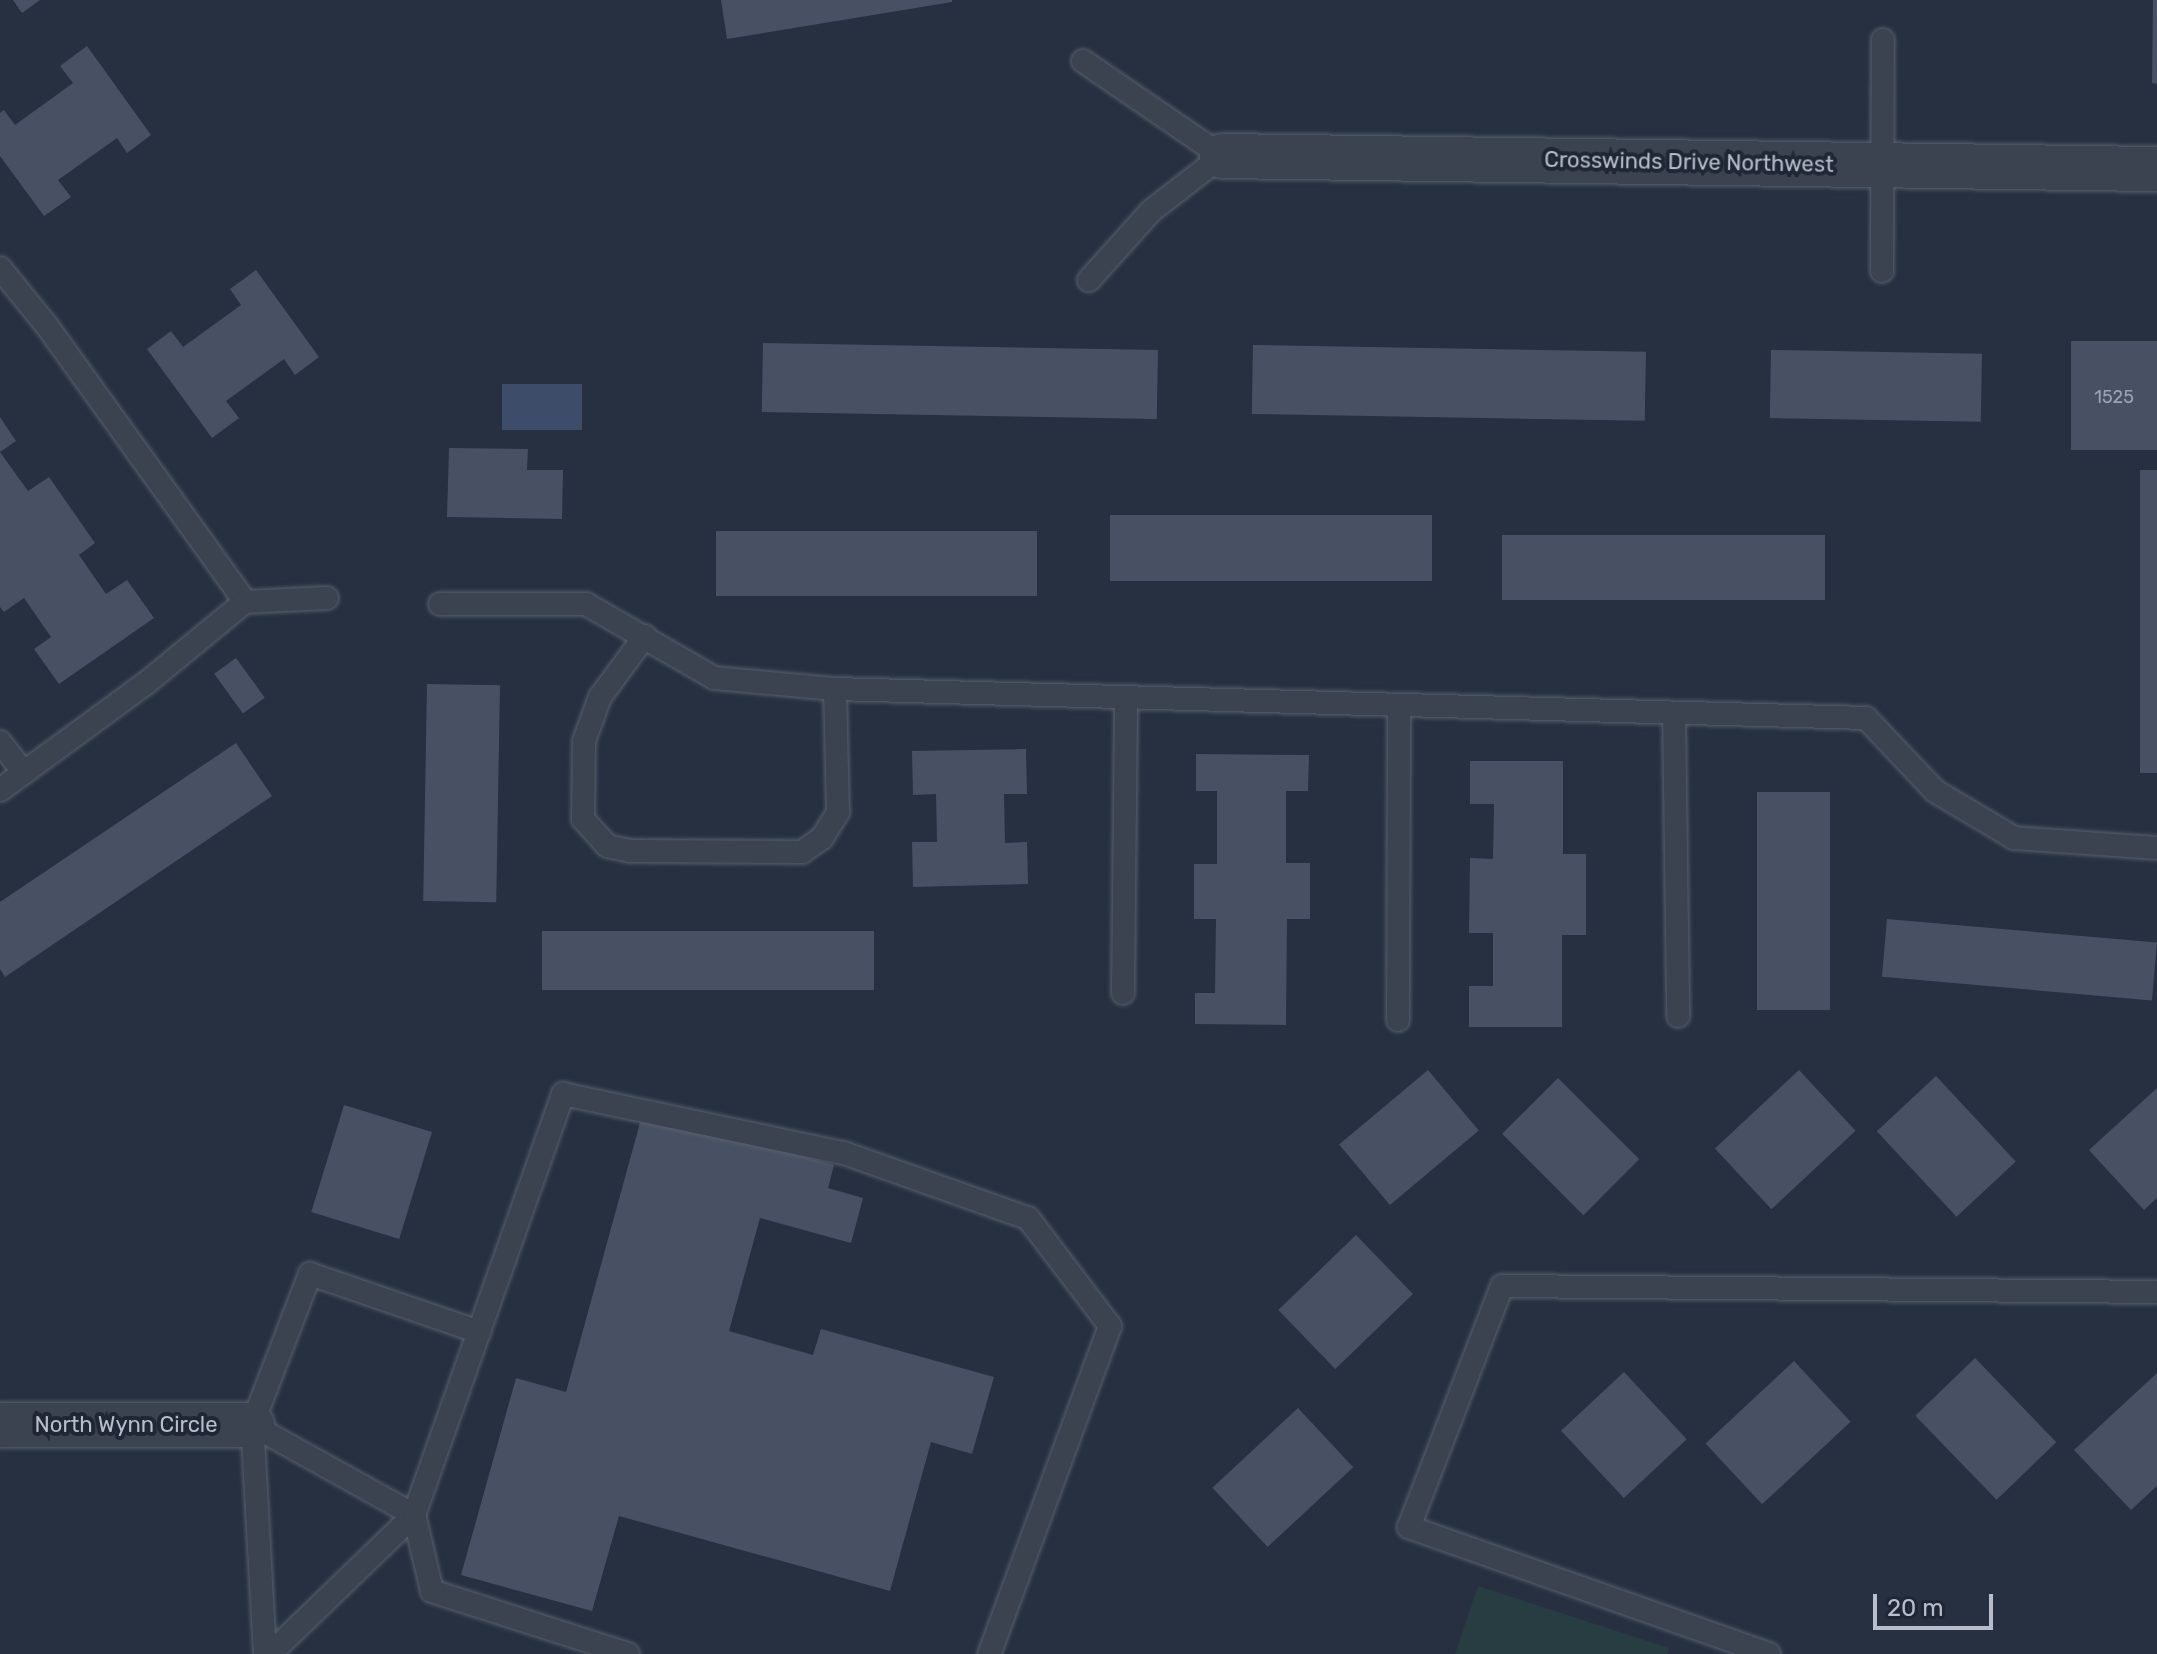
<!DOCTYPE html>
<style>
body{margin:0}
#map{position:relative;width:2157px;height:1654px;overflow:hidden;background:#263041;font-family:Rubik,sans-serif}
div>[style]{position:absolute}
[style*='--x']{left:calc(var(--x)*1px);top:calc(var(--y)*1px);width:calc(var(--w)*1px);rotate:calc(var(--a)*1deg)}
.green>*{inset:0;background:#283d42}
.water>*{inset:0;background:#3c4c69;transform-origin:0 0}
.building>*{inset:0;background:#485164;transform-origin:0 0}
.roads{filter:drop-shadow(0 0 2px #58606e) drop-shadow(0 0 2px #58606e)}
.lane>*{height:22px;margin:-11px;padding:0 11px;transform-origin:11px;border-radius:11px;background:#3b4250}
.street>*{height:44px;margin:-22px;padding:0 22px;transform-origin:22px;border-radius:22px;background:#3b4250}
span{translate:-50% -50%;white-space:nowrap;text-align:center;line-height:1.15;-webkit-text-stroke:8px #1f2736;paint-order:stroke}
.number-label{font-size:18px;color:#9ba2b1}
.number-label span{-webkit-text-stroke-width:0}
.street-label{font-size:22px;color:#b7bdcb}
.scale{position:absolute;left:1873px;top:1594px;width:120px;height:36px;box-sizing:border-box;border:4px solid #b7bdcb;border-top:0;padding-left:10px;font-size:24px;line-height:28px;white-space:nowrap;color:#b7bdcb;-webkit-text-stroke:6px #1f2736;paint-order:stroke}
</style>
<div id="map">
<div class="green">
<i style="clip-path:polygon(1478px 1586px,1669px 1648px,1667px 1654px,1455px 1654px)"></i>
</div>
<div class="water">
<i style="left:582px;top:384px;width:46px;height:80px;rotate:90deg"></i>
</div>
<div class="building">
<i style="clip-path:polygon(13px 0,40px 0,22px 13px)"></i>
<i style="clip-path:polygon(721px 0,952px 0,952px 2px,727px 39px)"></i>
<i style="clip-path:polygon(2153px 0,2157px 0,2157px 84px,2152px 83px)"></i>
<i style="clip-path:polygon(87px 46px,151px 135px,127px 153px,117px 138px,58px 180px,71px 197px,44px 216px,0 156px,0 113px,4px 110px,15px 125px,73px 83px,60px 66px)"></i>
<i style="clip-path:polygon(256px 270px,319px 357px,295px 375px,284px 359px,226px 401px,239px 418px,212px 438px,147px 349px,171px 331px,183px 347px,241px 305px,230px 289px)"></i>
<i style="left:2157px;top:341px;width:109px;height:86px;rotate:90deg"></i>
<i style="left:763px;top:343px;width:395px;height:69px;rotate:1deg"></i>
<i style="left:1253px;top:345px;width:393px;height:69px;rotate:1deg"></i>
<i style="left:1771px;top:350px;width:211px;height:68px;rotate:1deg"></i>
<i style="clip-path:polygon(0 417px,16px 441px,0 452px,28px 491px,49px 477px,95px 543px,79px 555px,106px 594px,127px 580px,154px 618px,59px 684px,34px 649px,51px 637px,24px 598px,4px 612px,0 607px)"></i>
<i style="clip-path:polygon(449px 448px,528px 449px,527px 470px,563px 470px,562px 519px,447px 517px)"></i>
<i style="left:2140px;top:470px;width:17px;height:303px"></i>
<i style="left:1432px;top:515px;width:66px;height:322px;rotate:90deg"></i>
<i style="left:716px;top:531px;width:321px;height:65px"></i>
<i style="left:1502px;top:535px;width:323px;height:65px"></i>
<i style="left:236px;top:658px;width:49px;height:27px;rotate:54deg"></i>
<i style="left:427px;top:684px;width:73px;height:217px;rotate:1deg"></i>
<i style="clip-path:polygon(236px 743px,272px 796px,5px 977px,0 969px,0 902px)"></i>
<i style="clip-path:polygon(1026px 749px,1027px 794px,1004px 794px,1005px 843px,1027px 842px,1028px 884px,913px 887px,912px 842px,937px 842px,936px 794px,913px 795px,912px 751px)"></i>
<i style="clip-path:polygon(1196px 754px,1309px 755px,1308px 791px,1286px 791px,1286px 863px,1310px 863px,1310px 919px,1287px 919px,1286px 1025px,1195px 1024px,1195px 993px,1215px 993px,1216px 919px,1194px 919px,1194px 864px,1217px 864px,1217px 791px,1196px 791px)"></i>
<i style="clip-path:polygon(1470px 761px,1563px 761px,1563px 854px,1586px 854px,1586px 935px,1562px 935px,1562px 1027px,1469px 1027px,1469px 986px,1493px 986px,1493px 933px,1469px 933px,1470px 858px,1493px 859px,1494px 804px,1470px 804px)"></i>
<i style="left:1757px;top:792px;width:73px;height:218px"></i>
<i style="left:1887px;top:919px;width:271px;height:58px;rotate:5deg"></i>
<i style="left:874px;top:931px;width:59px;height:332px;rotate:90deg"></i>
<i style="left:1428px;top:1070px;width:79px;height:116px;rotate:50deg"></i>
<i style="left:1799px;top:1070px;width:83px;height:115px;rotate:47deg"></i>
<i style="left:1936px;top:1076px;width:117px;height:81px;rotate:47deg"></i>
<i style="left:1558px;top:1078px;width:115px;height:79px;rotate:45deg"></i>
<i style="clip-path:polygon(2157px 1088px,2157px 1198px,2144px 1210px,2089px 1150px)"></i>
<i style="left:344px;top:1105px;width:92px;height:112px;rotate:17deg"></i>
<i style="clip-path:polygon(643px 1112px,834px 1165px,828px 1188px,863px 1198px,851px 1243px,760px 1218px,729px 1331px,813px 1355px,821px 1329px,994px 1377px,972px 1454px,931px 1442px,890px 1591px,619px 1516px,592px 1611px,461px 1575px,516px 1378px,566px 1392px)"></i>
<i style="left:1356px;top:1235px;width:82px;height:108px;rotate:46deg"></i>
<i style="left:1975px;top:1358px;width:117px;height:83px;rotate:46deg"></i>
<i style="left:1794px;top:1361px;width:83px;height:121px;rotate:47deg"></i>
<i style="left:1624px;top:1372px;width:92px;height:86px;rotate:47deg"></i>
<i style="clip-path:polygon(2157px 1373px,2157px 1486px,2131px 1510px,2074px 1450px)"></i>
<i style="left:1298px;top:1408px;width:81px;height:117px;rotate:47deg"></i>
</div>
<div class="roads">
<div class="lane">
<i style="--x:1083;--y:61;--w:168;--a:34.4"></i>
<i style="--x:1222;--y:156;--w:90;--a:142.2"></i>
<i style="--x:1151;--y:211;--w:93;--a:131.9"></i>
<i style="--x:0;--y:268;--w:75;--a:51"></i>
<i style="--x:47;--y:326;--w:340;--a:54.3"></i>
<i style="--x:1882;--y:271;--w:231;--a:-89.8"></i>
<i style="--x:440;--y:604;--w:146;--a:0"></i>
<i style="--x:586;--y:604;--w:148;--a:30"></i>
<i style="--x:714;--y:678;--w:121;--a:5.2"></i>
<i style="--x:835;--y:689;--w:1031;--a:1.61"></i>
<i style="--x:1866;--y:718;--w:100;--a:46.6"></i>
<i style="--x:1935;--y:791;--w:92;--a:30.7"></i>
<i style="--x:2014;--y:838;--w:143;--a:4"></i>
<i style="--x:645;--y:636;--w:76;--a:126.4"></i>
<i style="--x:600;--y:697;--w:47;--a:110"></i>
<i style="--x:584;--y:741;--w:78;--a:90.7"></i>
<i style="--x:583;--y:819;--w:36;--a:48"></i>
<i style="--x:607;--y:846;--w:24;--a:12"></i>
<i style="--x:630;--y:851;--w:172;--a:0.3"></i>
<i style="--x:802;--y:852;--w:24;--a:-35"></i>
<i style="--x:822;--y:838;--w:31;--a:-58"></i>
<i style="--x:838;--y:812;--w:123;--a:-91.4"></i>
<i style="--x:1674;--y:713;--w:303;--a:89.2"></i>
<i style="--x:0;--y:742;--w:39;--a:52"></i>
<i style="--x:0;--y:790;--w:180;--a:-36.2"></i>
<i style="--x:145;--y:684;--w:129;--a:-39.4"></i>
<i style="--x:245;--y:602;--w:82;--a:-2.8"></i>
<i style="--x:1123;--y:993;--w:296;--a:-89.4"></i>
<i style="--x:1398;--y:1020;--w:315;--a:-89.8"></i>
<i style="--x:252;--y:1425;--w:185;--a:29.1"></i>
<i style="--x:414;--y:1515;--w:200;--a:136"></i>
<i style="--x:265;--y:1654;--w:229;--a:-93.2"></i>
<i style="--x:252;--y:1425;--w:162;--a:-69"></i>
<i style="--x:310;--y:1274;--w:179;--a:18.9"></i>
<i style="--x:628;--y:1654;--w:206;--a:-162.2"></i>
<i style="--x:432;--y:1591;--w:78;--a:-103.3"></i>
<i style="--x:414;--y:1515;--w:447;--a:-70.5"></i>
<i style="--x:563;--y:1094;--w:287;--a:11.9"></i>
<i style="--x:844;--y:1153;--w:195;--a:19.5"></i>
<i style="--x:1028;--y:1218;--w:136;--a:52.8"></i>
<i style="--x:1110;--y:1326;--w:350;--a:110.2"></i>
<i style="--x:1769;--y:1654;--w:382;--a:-160.6"></i>
<i style="--x:1409;--y:1527;--w:258;--a:-68.9"></i>
<i style="--x:1502;--y:1286;--w:655;--a:0.52"></i>
</div>
<div class="street">
<i style="--x:1222;--y:156;--w:935;--a:0.8"></i>
<i style="--x:0;--y:1425;--w:252;--a:0"></i>
</div>
</div>
<div class="number-label">
<span style="left:2114px;top:397px">1525</span>
</div>
<div class="street-label">
<span style="left:1689px;top:162px;rotate:1deg">Crosswinds Drive Northwest</span>
<span style="left:126px;top:1425px">North Wynn Circle</span>
</div>
<div class="scale">20 m</div>
</div>
